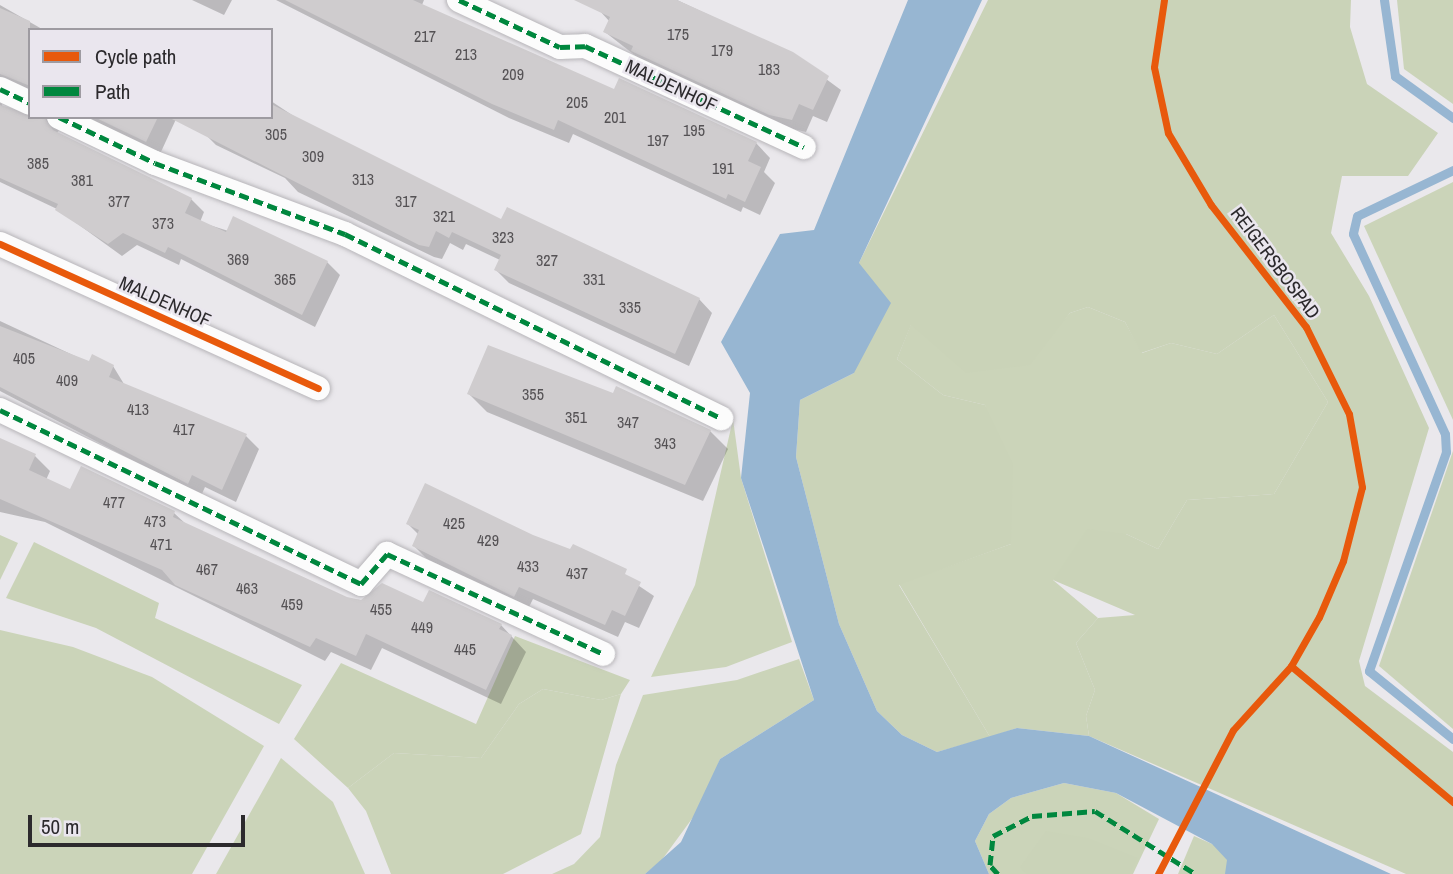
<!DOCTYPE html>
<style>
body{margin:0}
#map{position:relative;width:1453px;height:874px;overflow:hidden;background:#eae8ec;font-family:"Archivo Narrow",sans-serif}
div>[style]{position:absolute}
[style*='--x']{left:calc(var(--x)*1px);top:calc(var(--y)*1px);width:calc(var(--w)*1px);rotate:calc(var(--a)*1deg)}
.green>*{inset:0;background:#cbd4b9}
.forest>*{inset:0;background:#cad3b8}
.water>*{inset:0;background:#97b6d2}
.shadow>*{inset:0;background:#0003}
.stream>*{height:9px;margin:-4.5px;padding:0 4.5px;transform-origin:4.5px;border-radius:4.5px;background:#97b6d2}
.building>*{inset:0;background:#cfccce}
.roads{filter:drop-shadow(0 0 2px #b7b5b9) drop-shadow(0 0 2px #b7b5b9)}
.street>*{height:24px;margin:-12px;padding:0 12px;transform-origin:12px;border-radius:12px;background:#fcfcfc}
.quiet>*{height:5px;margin-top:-2.5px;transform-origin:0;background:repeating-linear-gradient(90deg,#00873e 0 10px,transparent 0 15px)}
.cycleway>*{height:7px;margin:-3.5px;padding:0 3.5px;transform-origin:3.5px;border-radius:3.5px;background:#e8590c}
span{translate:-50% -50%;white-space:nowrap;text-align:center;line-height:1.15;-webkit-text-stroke:5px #eae6ee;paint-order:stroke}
.number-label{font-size:16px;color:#555255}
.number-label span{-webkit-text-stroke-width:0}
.street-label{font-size:19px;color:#2c2a2d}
.legend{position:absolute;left:28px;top:28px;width:245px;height:91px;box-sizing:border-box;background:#eae6ee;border:2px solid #9e9ba1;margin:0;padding:9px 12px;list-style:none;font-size:21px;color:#2c2a2d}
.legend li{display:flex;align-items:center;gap:14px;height:35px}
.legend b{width:35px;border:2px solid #9e9ba1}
.scale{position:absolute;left:28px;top:815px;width:217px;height:32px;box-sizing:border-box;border:4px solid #2c2a2d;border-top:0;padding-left:9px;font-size:21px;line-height:24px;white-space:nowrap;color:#2c2a2d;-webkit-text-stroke:5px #eae6ee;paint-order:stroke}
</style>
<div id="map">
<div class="green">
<i style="clip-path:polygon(1397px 0,1453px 0,1453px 104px,1404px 69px)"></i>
<i style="clip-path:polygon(1453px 182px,1453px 420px,1364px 226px)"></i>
<i style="clip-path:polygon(1088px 307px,1125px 322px,1142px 353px,1171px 343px,1217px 354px,1274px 315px,1328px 402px,1274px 494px,1187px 500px,1158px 549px,1126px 534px,1053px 580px,1098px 618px,1076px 643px,1095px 690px,1086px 716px,1089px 736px,1017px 728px,990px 737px,899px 584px,1011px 544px,985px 405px,943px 395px,897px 359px,911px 324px,1055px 330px,1070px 313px)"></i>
<i style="clip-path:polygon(733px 419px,741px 478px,792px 642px,726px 667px,651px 677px,695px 585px)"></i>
<i style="clip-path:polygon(1453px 451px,1453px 729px,1379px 666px)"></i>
<i style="clip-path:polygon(0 630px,73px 647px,152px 677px,264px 746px,192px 874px,0 874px)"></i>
<i style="clip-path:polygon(799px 659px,814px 700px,720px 759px,705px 801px,661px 861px,645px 874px,552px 874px,574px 864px,600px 837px,616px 765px,643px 695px,737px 680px)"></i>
<i style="clip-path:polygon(543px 689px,601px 700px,621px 694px,581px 834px,503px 874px,391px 874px,366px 811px,348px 788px,394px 753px,481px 758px,519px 704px)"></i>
<i style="clip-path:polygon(281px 758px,333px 802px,365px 874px,216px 874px)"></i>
<i style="clip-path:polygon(1064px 783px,1116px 793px,1159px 819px,1133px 874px,989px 874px,975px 841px,989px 814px,1011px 798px)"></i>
<i style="clip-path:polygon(1194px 836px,1212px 844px,1272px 874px,1178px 874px)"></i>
</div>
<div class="forest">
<i style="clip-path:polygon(988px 0,1351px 0,1350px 27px,1367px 84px,1438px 133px,1408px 176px,1342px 176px,1331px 233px,1369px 296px,1429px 428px,1359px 661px,1365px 686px,1453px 752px,1453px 874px,1406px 874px,1089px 736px,1086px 716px,1095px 690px,1076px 643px,1098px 618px,1135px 615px,1053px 580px,1087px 529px,1126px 534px,1158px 549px,1187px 500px,1274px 494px,1328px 402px,1274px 315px,1217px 354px,1171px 343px,1141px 353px,1125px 322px,1088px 307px,1070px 313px,1030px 365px,966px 373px,911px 325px,897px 359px,943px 395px,985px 405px,1013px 464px,1011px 544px,899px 585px,990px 737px,937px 752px,902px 735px,877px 711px,839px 624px,796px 457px,800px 400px,854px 373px,859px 263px)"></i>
<i style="clip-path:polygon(0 535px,18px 543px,0 580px)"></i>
<i style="clip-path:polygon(34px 542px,159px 603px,155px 618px,302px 685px,279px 724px,96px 628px,6px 598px)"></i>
<i style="clip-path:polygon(515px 636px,630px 680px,621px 694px,601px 700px,543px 689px,519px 704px,481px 758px,394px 753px,348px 788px,294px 739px,341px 663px,476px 724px)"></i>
<i style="clip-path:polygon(1046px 831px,1088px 838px,1138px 858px,1130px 874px,1026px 874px,1020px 867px)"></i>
</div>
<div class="water">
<i style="clip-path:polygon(908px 0,982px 0,859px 263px,891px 303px,854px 373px,800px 400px,796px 457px,839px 624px,877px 711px,902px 735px,937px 752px,1017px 728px,1089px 736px,1391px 874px,1225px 874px,1227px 860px,1212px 844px,1116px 793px,1064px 783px,1011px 798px,989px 814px,975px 841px,989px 874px,645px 874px,681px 842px,720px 759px,814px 700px,741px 478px,750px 393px,721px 342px,780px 234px,814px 230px)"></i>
</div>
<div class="shadow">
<i style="clip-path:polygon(192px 0,232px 0,224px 15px)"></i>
<i style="clip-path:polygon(276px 0,424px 0,422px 5px,615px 91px,756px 143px,770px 158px,764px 172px,775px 183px,760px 215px,743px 207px,741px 212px,573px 134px,569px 143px,509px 118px)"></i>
<i style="clip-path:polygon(604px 0,677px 0,792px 54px,841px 90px,827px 122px,813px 116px,806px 132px,784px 127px,646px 64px,605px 32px,610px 22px,599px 10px)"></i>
<i style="clip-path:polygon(0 5px,42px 29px,30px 30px,30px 93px,0 95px)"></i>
<i style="clip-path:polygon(0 98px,3px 108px,35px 117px,68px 117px,57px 133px,191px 199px,204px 212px,200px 222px,327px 262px,340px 275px,315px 327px,181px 259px,179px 265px,137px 245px,122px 256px,57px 209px,0 182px)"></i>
<i style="clip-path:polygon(271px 101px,316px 131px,502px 222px,699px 299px,712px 313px,689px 366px,509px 283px,496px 270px,500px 260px,466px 244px,463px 250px,450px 243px,442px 259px,434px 257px,298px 192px,285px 178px,216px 145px,203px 132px,271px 117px)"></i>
<i style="clip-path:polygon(82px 117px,177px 117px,160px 154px)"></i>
<i style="clip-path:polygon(0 321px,90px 363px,113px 366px,124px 384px,246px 436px,259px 449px,236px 502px,205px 487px,201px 496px,0 391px)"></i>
<i style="clip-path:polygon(469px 394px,710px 431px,728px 449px,703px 501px,487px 412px)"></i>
<i style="clip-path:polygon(0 440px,35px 456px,50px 471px,46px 480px,71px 491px,174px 513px,188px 526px,346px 599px,423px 604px,501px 625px,526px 652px,501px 704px,382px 648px,371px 670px,331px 652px,325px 661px,45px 522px,0 512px)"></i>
<i style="clip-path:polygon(408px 524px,590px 553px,654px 596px,639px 628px,625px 622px,618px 637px,533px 599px,528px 609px,427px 559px,414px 546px,419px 535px)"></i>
</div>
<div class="stream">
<i style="--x:1384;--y:0;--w:77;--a:81.8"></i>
<i style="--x:1395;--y:76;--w:72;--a:35.9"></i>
<i style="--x:1453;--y:170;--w:106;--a:154.4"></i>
<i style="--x:1357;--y:216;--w:18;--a:103"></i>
<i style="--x:1353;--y:234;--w:220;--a:65.3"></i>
<i style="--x:1445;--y:434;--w:18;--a:87"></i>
<i style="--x:1446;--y:452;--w:232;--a:109.4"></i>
<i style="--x:1369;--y:671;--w:108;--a:39"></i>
</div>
<div class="building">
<i style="clip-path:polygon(285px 0,413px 0,614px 89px,619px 78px,757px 142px,748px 161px,761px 167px,745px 202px,728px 194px,726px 199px,558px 120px,554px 130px,492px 104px)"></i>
<i style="clip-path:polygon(574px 0,677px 0,793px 52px,829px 76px,813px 110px,799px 104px,792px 120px,769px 115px,631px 51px,633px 46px,603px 32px,610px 17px)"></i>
<i style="clip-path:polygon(0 8px,30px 21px,30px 86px,0 74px)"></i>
<i style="clip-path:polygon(271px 104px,501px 219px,507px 207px,700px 298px,675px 354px,494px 270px,501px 255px,452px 232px,449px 238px,436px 231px,429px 247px,419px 245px,168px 117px,271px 117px)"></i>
<i style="clip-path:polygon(0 105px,44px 117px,53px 130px,192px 198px,185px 213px,226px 232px,233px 216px,328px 261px,302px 315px,168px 247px,165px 253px,123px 233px,108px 244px,55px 210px,58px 204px,0 178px)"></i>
<i style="clip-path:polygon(94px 117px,158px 117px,146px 142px)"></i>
<i style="clip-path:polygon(0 326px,89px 361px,92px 354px,114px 365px,109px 377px,247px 434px,222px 490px,192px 475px,188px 484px,0 387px)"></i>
<i style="clip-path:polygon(488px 345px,613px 393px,616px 386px,711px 430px,685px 485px,467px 394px)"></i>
<i style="clip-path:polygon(0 438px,36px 454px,29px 470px,70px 489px,81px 466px,175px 511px,173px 517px,347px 597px,361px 600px,382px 583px,423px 602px,429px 590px,502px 624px,499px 629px,512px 635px,486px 690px,366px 634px,356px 656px,316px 638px,310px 647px,175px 585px,162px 570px,0 499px)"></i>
<i style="clip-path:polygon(425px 483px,533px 535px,570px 549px,573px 544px,627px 569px,625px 574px,641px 582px,625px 616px,612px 610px,605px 625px,519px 587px,514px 597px,412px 546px,419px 530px,406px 524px)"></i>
</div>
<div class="roads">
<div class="street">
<i style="--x:459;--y:0;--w:111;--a:25"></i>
<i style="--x:560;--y:47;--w:25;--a:-2"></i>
<i style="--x:585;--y:46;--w:241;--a:24.8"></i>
<i style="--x:0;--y:89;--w:33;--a:25"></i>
<i style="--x:59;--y:117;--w:106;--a:25.6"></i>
<i style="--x:155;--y:163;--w:203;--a:20.5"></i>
<i style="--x:345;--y:234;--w:419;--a:26.1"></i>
<i style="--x:0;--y:244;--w:349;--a:24.4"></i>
<i style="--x:0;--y:410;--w:401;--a:25.7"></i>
<i style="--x:361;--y:584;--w:40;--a:-49"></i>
<i style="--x:387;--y:554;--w:238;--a:24.8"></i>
</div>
</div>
<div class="quiet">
<i style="--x:459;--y:0;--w:111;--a:25"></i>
<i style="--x:560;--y:47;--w:25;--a:-2"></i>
<i style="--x:585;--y:46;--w:241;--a:24.8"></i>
<i style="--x:0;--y:89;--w:33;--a:25"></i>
<i style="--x:59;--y:117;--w:106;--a:25.6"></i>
<i style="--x:155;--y:163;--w:203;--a:20.5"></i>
<i style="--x:345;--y:234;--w:419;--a:26.1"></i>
<i style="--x:0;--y:410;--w:401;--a:25.7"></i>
<i style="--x:361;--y:584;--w:40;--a:-49"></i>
<i style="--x:387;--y:554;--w:238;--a:24.8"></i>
<i style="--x:998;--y:874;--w:12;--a:-132"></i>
<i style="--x:990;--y:865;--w:29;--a:-84"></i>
<i style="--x:993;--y:836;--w:44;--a:-27.1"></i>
<i style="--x:1032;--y:816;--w:63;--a:-4.5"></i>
<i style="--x:1095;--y:811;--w:119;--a:32"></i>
</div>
<div class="cycleway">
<i style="--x:0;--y:244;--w:349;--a:24.4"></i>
<i style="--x:1291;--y:666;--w:212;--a:40"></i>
<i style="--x:1158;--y:874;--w:162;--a:-62.5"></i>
<i style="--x:1233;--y:730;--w:86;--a:-47.8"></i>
<i style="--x:1291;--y:666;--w:56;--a:-60.3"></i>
<i style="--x:1319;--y:617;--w:61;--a:-66.8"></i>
<i style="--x:1343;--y:561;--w:76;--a:-75.6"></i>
<i style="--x:1362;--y:487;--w:74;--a:-100.1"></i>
<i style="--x:1349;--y:414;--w:97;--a:-116.3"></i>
<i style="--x:1306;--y:327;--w:155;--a:-127.9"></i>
<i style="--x:1211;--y:205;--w:84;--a:-120.8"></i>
<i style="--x:1168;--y:133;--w:67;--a:-102"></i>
<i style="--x:1154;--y:67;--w:68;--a:-81.5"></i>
</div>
<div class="number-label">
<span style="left:678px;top:34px">175</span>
<span style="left:425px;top:36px">217</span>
<span style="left:722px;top:50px">179</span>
<span style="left:466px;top:54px">213</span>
<span style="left:769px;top:69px">183</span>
<span style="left:513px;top:74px">209</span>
<span style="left:577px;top:102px">205</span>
<span style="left:615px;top:117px">201</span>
<span style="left:694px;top:130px">195</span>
<span style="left:276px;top:134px">305</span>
<span style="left:658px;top:140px">197</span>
<span style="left:313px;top:156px">309</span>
<span style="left:38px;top:163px">385</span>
<span style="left:723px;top:168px">191</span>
<span style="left:363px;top:179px">313</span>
<span style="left:82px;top:180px">381</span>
<span style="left:119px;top:201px">377</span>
<span style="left:406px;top:201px">317</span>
<span style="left:444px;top:216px">321</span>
<span style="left:163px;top:223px">373</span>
<span style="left:503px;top:237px">323</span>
<span style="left:238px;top:259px">369</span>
<span style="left:547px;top:260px">327</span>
<span style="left:285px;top:279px">365</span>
<span style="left:594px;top:279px">331</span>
<span style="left:630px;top:307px">335</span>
<span style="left:24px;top:358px">405</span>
<span style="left:67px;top:380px">409</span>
<span style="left:533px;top:394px">355</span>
<span style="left:138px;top:409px">413</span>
<span style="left:576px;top:417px">351</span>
<span style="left:628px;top:422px">347</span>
<span style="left:184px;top:429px">417</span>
<span style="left:665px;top:443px">343</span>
<span style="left:114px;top:502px">477</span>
<span style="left:155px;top:521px">473</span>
<span style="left:454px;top:523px">425</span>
<span style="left:488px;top:540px">429</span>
<span style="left:161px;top:544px">471</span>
<span style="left:528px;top:566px">433</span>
<span style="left:207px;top:569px">467</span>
<span style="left:577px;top:573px">437</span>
<span style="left:247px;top:588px">463</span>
<span style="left:292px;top:604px">459</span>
<span style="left:381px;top:609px">455</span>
<span style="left:422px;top:627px">449</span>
<span style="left:465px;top:649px">445</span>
</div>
<div class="street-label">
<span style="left:671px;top:86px;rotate:25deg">MALDENHOF</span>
<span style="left:1275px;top:263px;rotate:53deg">REIGERSBOSPAD</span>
<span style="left:165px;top:302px;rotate:24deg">MALDENHOF</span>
</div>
<ul class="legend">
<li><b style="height:9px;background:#e8590c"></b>Cycle path</li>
<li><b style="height:9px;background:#00873e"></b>Path</li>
</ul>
<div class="scale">50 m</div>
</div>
